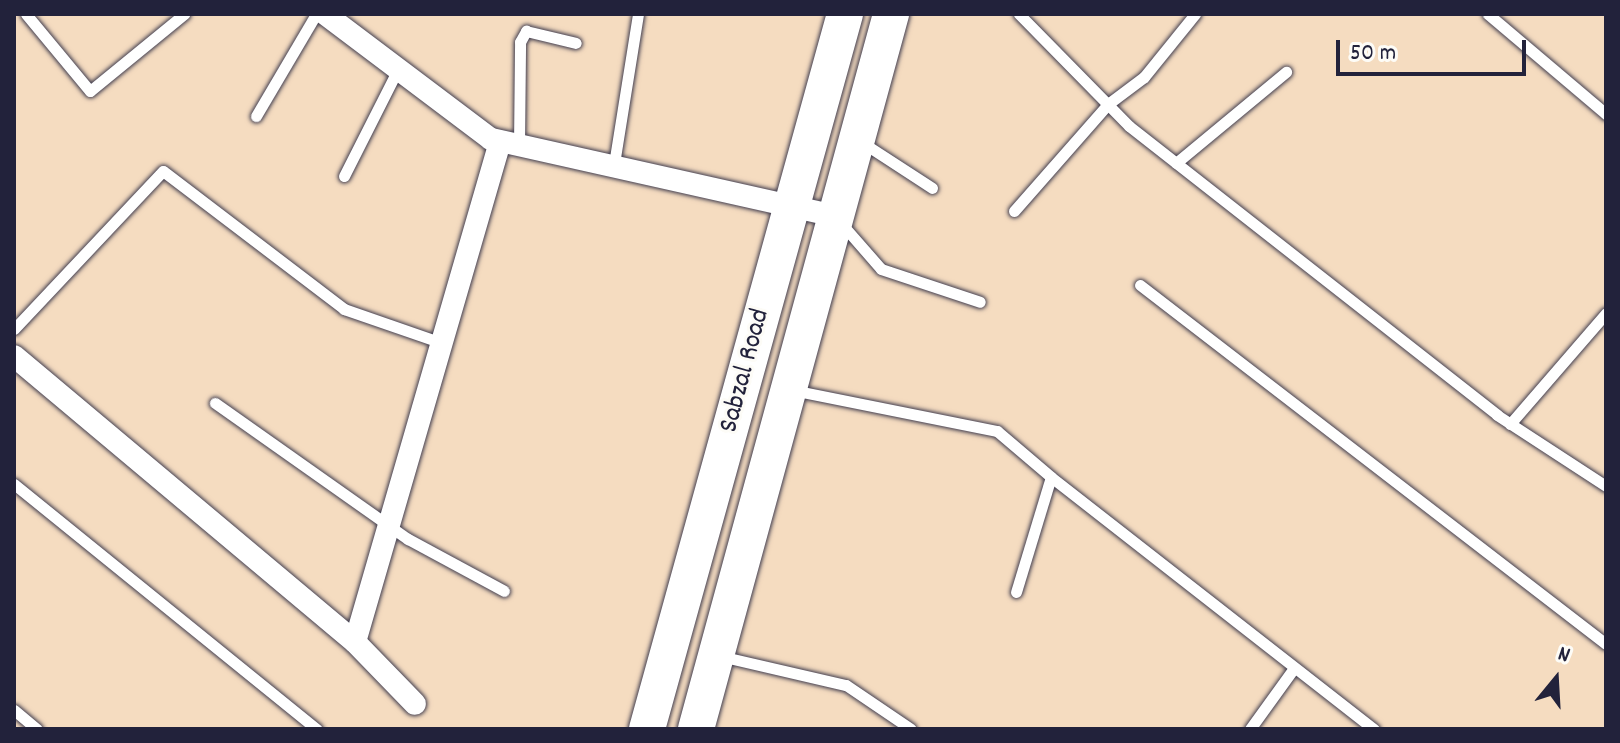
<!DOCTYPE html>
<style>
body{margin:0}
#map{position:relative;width:1620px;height:743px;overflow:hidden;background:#f5dcc0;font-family:Dekko,sans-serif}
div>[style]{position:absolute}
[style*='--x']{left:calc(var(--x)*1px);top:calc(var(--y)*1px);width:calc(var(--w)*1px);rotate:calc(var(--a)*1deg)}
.roads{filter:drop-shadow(0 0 2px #423e4f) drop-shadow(0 0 2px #423e4f)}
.service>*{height:11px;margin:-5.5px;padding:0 5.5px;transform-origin:5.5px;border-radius:5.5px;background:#fff}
.minor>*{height:22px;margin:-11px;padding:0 11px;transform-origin:11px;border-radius:11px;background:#fff}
.primary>*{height:36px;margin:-18px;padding:0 18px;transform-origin:18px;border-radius:18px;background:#fff}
span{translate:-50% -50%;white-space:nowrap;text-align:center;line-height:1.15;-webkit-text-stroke:6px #fdfcf7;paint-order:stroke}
.street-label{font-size:28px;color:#22223b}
.frame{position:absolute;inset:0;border:16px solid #22223b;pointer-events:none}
.north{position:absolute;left:1516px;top:639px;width:80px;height:80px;-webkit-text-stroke:6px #fdfcf7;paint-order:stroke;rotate:18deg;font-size:22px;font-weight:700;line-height:32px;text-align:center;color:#22223b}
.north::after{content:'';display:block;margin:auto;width:28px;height:36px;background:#22223b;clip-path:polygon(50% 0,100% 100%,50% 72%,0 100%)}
.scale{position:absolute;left:1336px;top:40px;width:190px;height:36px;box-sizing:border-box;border:4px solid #22223b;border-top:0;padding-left:10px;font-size:24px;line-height:28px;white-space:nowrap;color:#22223b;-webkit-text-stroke:6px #fdfcf7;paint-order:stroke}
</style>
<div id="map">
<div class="roads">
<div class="service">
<i style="--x:26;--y:14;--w:100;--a:50.3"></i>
<i style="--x:90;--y:91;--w:122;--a:-39.3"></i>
<i style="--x:1019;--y:14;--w:157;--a:45.5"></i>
<i style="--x:1129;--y:126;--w:468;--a:38.1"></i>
<i style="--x:1497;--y:415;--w:130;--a:33.1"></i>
<i style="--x:1488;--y:14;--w:155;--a:40.3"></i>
<i style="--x:256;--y:116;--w:118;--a:-59.5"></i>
<i style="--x:860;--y:141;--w:86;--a:33.1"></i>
<i style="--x:519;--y:145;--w:103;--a:-89.4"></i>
<i style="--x:520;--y:42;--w:13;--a:-61"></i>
<i style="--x:526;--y:31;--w:51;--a:13.5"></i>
<i style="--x:1176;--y:163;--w:143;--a:-39.6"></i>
<i style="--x:614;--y:164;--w:152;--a:-80.9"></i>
<i style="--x:344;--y:176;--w:120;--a:-63.2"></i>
<i style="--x:1014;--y:211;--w:142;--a:-48.7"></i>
<i style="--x:1108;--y:104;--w:45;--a:-36.9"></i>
<i style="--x:1144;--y:77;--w:81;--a:-51"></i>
<i style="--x:840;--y:222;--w:62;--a:48.9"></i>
<i style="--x:881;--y:269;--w:104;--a:18.4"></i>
<i style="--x:1140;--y:285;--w:588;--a:37.61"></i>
<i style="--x:14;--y:329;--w:217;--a:-46.7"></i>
<i style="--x:163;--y:171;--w:228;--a:37.3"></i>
<i style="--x:344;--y:309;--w:104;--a:19.1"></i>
<i style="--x:792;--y:390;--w:209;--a:11.3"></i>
<i style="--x:997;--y:431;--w:71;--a:40.4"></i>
<i style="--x:215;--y:403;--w:236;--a:35.2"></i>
<i style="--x:408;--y:539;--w:109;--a:28.4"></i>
<i style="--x:1510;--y:424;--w:147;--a:-49.1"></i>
<i style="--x:14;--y:484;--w:390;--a:39"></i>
<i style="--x:1016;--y:592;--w:120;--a:-73.1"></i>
<i style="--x:1051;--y:477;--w:410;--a:38"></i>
<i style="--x:720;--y:656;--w:129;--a:13"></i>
<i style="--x:846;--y:685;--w:78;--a:34.1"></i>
<i style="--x:14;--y:710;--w:30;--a:40"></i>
<i style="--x:1250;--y:729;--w:75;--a:-54.2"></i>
</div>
<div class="minor">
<i style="--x:325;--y:14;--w:208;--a:37"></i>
<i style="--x:491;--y:139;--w:353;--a:12.6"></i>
<i style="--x:14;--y:356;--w:445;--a:40"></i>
<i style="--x:355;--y:642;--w:86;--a:45.9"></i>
<i style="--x:355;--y:642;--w:521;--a:-73.83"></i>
</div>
<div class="primary">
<i style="--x:647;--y:729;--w:742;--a:-74.52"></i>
<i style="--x:696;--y:729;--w:741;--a:-74.74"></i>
</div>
</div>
<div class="street-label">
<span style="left:746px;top:371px;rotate:-75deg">Sabzal Road</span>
</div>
<div class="frame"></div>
<div class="north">N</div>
<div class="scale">50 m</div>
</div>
